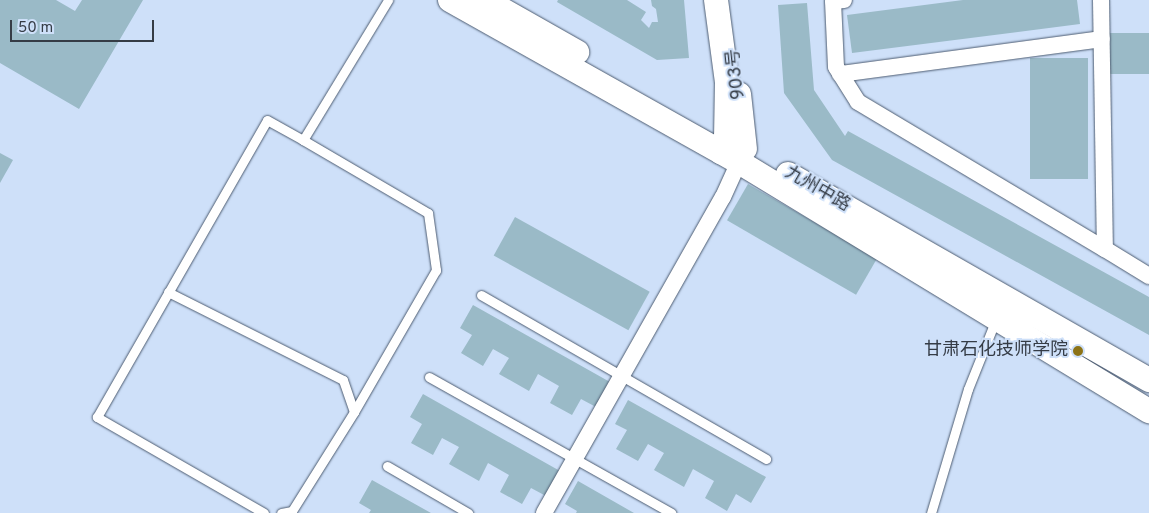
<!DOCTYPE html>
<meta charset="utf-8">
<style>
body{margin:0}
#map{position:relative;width:1149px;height:513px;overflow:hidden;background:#cee0f9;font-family:Overpass,"Noto Sans SC",sans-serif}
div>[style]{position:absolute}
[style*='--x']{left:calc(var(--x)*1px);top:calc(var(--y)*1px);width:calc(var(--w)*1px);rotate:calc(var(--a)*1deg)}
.building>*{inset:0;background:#9abac7;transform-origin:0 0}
.roads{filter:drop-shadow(0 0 1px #4d5c71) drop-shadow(0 0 1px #4d5c71)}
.lane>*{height:9px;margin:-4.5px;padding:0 4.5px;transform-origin:4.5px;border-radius:4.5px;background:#fff}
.street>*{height:16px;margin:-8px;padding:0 8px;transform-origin:8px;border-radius:8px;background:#fff}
.secondary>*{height:24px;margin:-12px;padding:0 12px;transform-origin:12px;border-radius:12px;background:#fff}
.dots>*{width:14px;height:14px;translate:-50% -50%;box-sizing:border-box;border:2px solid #cee0f9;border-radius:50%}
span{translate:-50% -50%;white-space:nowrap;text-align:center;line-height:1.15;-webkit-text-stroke:4px #cee0f9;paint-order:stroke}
.street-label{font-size:18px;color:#353c46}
.poi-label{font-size:18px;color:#353c46}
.right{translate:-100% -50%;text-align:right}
.scale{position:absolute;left:10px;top:20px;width:144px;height:22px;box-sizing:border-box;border:2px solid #353c46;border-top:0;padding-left:6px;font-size:15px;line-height:18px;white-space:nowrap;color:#353c46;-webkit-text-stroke:4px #cee0f9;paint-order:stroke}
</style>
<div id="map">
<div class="building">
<i style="clip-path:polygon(0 0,56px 0,75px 11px,82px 0,143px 0,79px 109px,0 63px)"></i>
<i style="clip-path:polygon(558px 0,627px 0,646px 12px,641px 20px,649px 28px,652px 22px,658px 22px,656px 9px,652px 6px,651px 0,684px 0,689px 58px,657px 60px,557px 2px)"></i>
<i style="clip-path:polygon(963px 0,1077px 0,1080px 24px,852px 53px,847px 15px)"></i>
<i style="clip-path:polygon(807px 3px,814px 90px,845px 136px,848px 131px,1149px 297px,1149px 335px,832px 160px,784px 93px,778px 5px)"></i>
<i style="left:1149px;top:33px;width:41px;height:42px;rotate:90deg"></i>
<i style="left:1030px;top:58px;width:58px;height:121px"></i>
<i style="clip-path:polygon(0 153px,13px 160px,0 183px)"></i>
<i style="left:748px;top:184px;width:149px;height:42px;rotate:30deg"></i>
<i style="left:515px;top:217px;width:154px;height:44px;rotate:29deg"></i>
<i style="clip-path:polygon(473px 305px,610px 382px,596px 407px,581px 399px,572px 415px,550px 403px,559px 386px,538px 374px,529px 391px,499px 374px,509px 358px,493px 349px,483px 366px,461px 353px,472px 335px,460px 328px)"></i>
<i style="clip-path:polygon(423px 394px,560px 471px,546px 496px,531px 488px,522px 504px,500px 492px,509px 475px,488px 463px,479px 481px,449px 464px,459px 447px,442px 438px,433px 455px,411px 443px,422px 424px,410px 417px)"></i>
<i style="clip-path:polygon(628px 400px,766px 477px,751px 503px,736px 494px,727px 511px,705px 498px,714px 481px,693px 469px,684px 487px,654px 470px,664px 453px,648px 444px,638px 461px,616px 449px,627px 430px,615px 424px)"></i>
<i style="clip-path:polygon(372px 480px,431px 513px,369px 513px,371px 510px,359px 503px)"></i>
<i style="clip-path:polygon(578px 481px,634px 513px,576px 513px,577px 511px,565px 504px)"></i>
</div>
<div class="roads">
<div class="lane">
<i style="--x:303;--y:140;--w:145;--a:30.3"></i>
<i style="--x:428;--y:213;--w:58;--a:82"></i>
<i style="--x:436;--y:270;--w:164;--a:120"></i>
<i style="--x:168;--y:292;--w:196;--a:26.7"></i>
<i style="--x:343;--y:380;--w:34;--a:71"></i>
<i style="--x:354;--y:412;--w:117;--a:122.1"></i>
<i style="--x:292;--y:511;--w:11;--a:170"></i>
<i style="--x:481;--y:295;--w:329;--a:29.9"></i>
<i style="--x:429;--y:377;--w:278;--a:29.3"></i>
<i style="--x:387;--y:466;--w:94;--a:30.1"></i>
<i style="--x:264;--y:513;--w:193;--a:-150.1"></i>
<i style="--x:97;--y:417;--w:342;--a:-60.2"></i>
<i style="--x:267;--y:120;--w:41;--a:29.1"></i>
<i style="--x:303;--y:140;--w:164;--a:-58.7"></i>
<i style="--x:931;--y:513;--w:129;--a:-73.4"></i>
<i style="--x:968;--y:389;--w:75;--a:-68.2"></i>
</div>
<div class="street">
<i style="--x:844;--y:0;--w:11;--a:175"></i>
<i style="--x:833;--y:1;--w:66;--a:87.4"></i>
<i style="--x:836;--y:67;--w:41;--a:57.8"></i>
<i style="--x:858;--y:102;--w:287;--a:30.8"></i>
<i style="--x:1101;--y:0;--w:249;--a:89.1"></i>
<i style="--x:1105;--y:249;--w:52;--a:31.5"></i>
<i style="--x:840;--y:74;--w:264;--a:-7.6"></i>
<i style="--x:544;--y:513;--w:363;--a:-60.5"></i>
<i style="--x:723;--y:197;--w:48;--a:-65.6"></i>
</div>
<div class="secondary">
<i style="--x:450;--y:0;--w:331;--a:29.3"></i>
<i style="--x:739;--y:162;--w:480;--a:31.3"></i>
<i style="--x:485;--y:0;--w:106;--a:29.5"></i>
<i style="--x:716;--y:0;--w:83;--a:82.4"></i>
<i style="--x:727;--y:82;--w:55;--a:91"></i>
<i style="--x:726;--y:137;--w:16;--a:108"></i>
<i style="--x:739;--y:94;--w:55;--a:83.8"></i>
<i style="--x:788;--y:174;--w:416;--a:29.7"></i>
</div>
</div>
<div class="dots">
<i style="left:1078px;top:351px;background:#8d7316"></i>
</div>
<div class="street-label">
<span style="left:737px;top:74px;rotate:-96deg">903号</span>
<span style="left:817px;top:190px;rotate:30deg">九州中路</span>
</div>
<div class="poi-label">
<span class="right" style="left:1068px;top:351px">甘肃石化技师学院</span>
</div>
<div class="scale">50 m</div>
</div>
